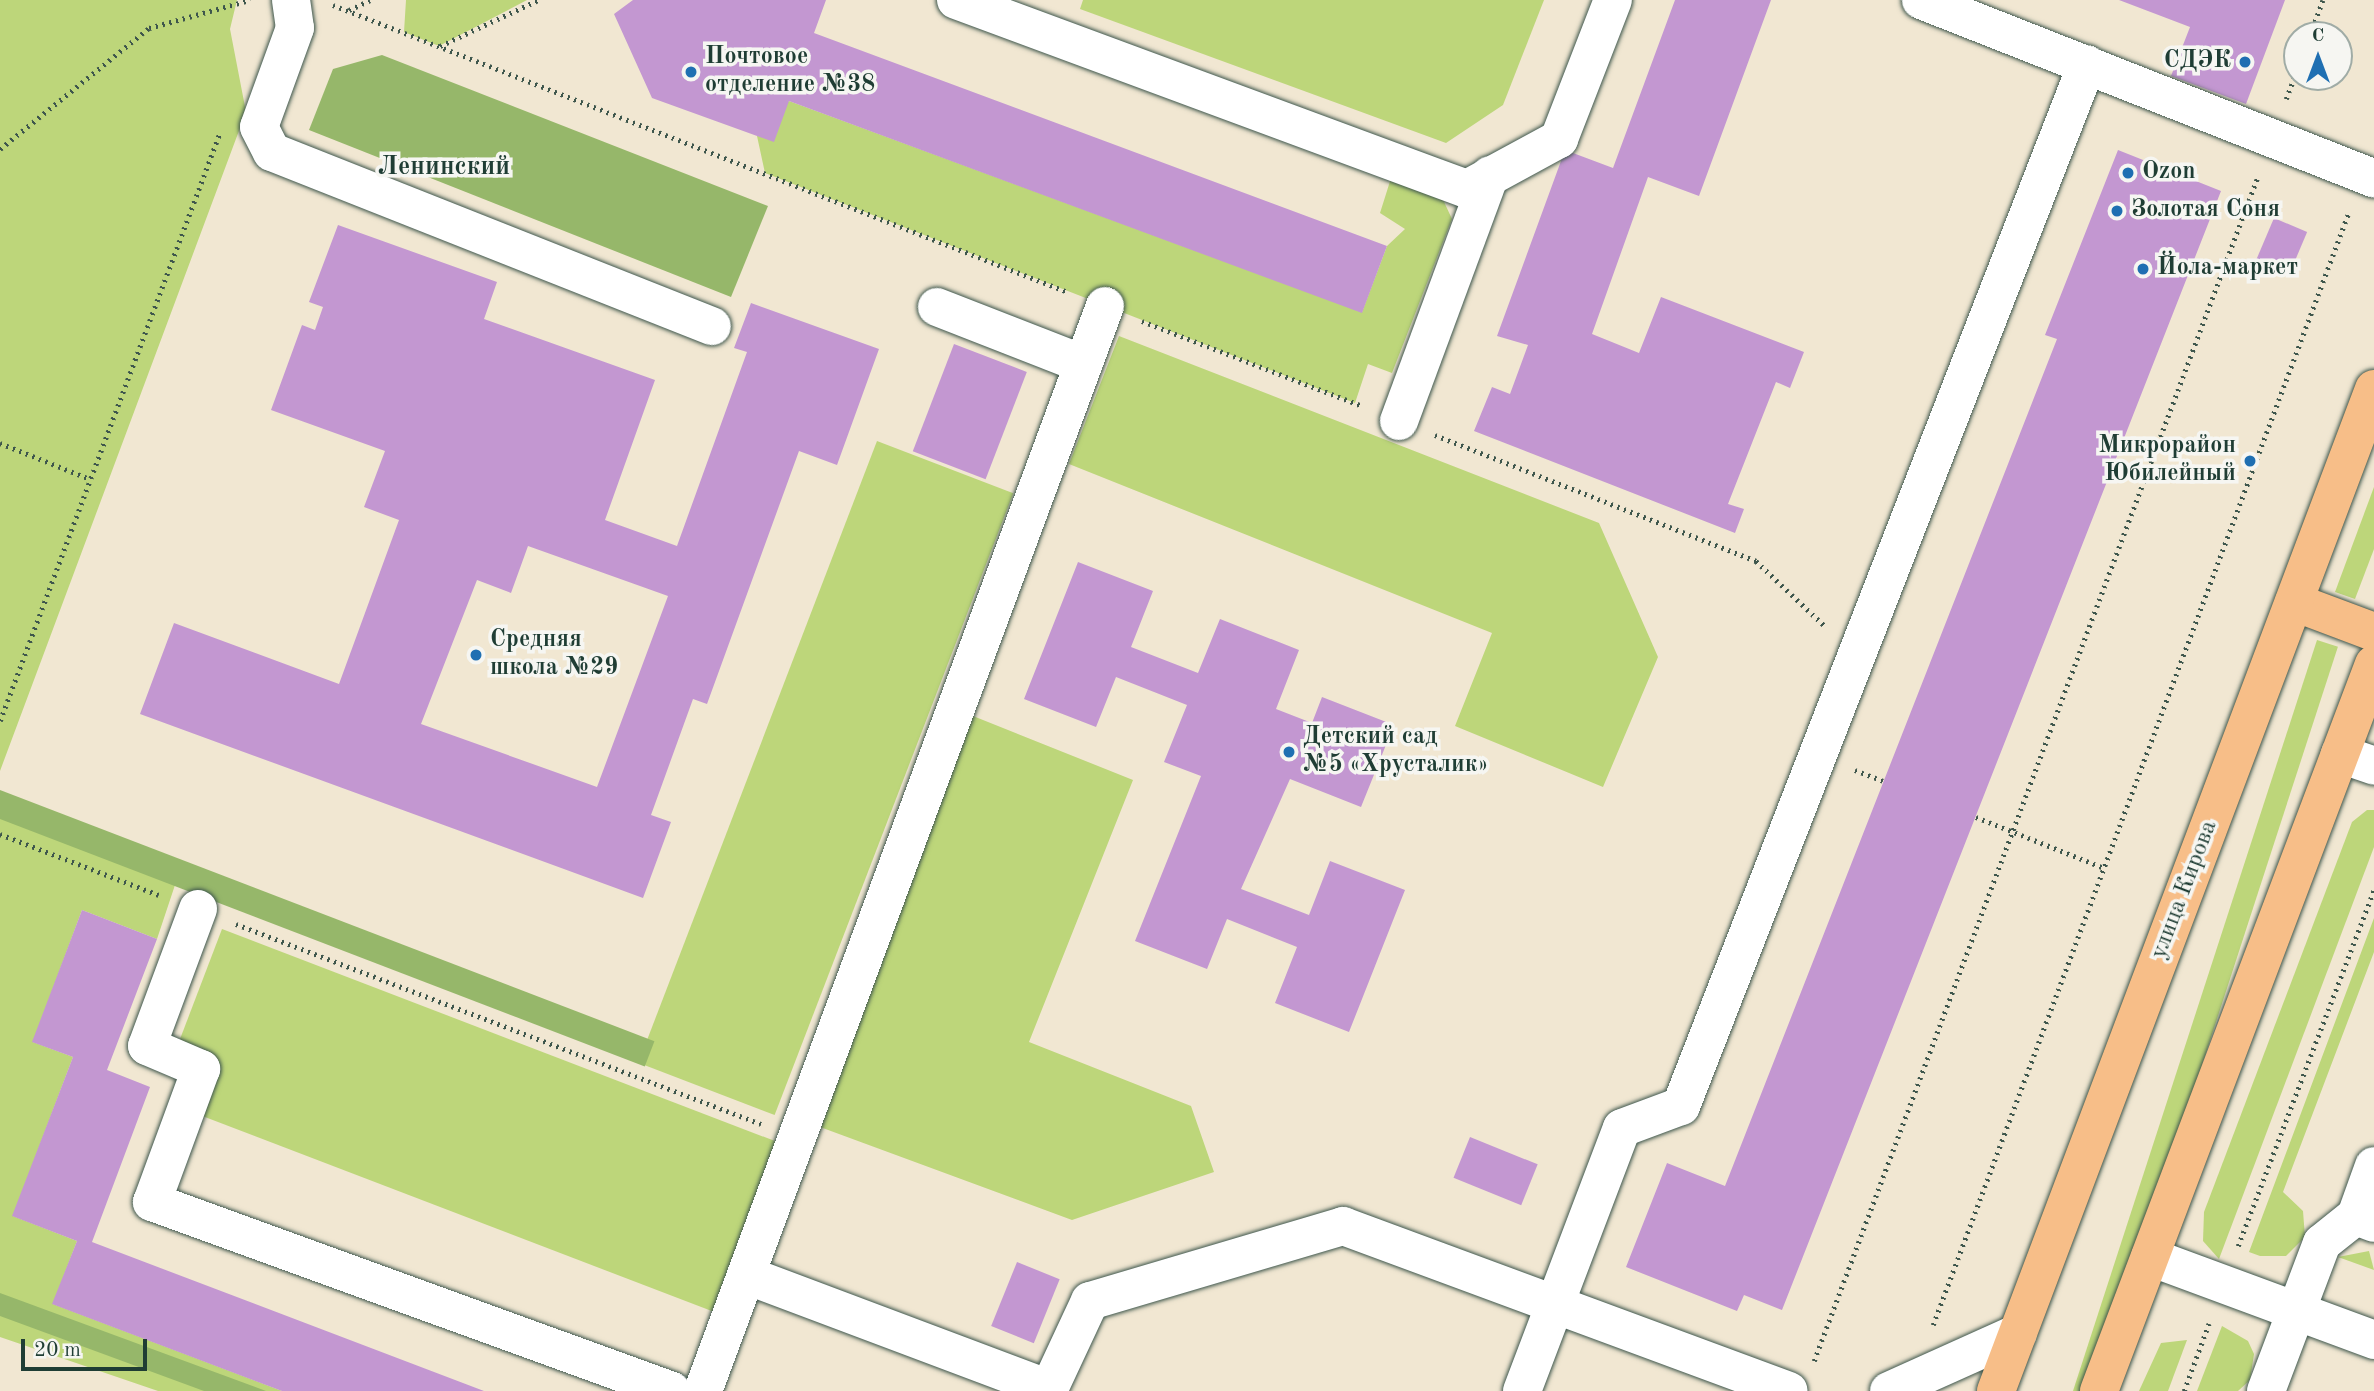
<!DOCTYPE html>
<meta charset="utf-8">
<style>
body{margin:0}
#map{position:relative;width:2374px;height:1391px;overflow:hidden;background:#f1e7d2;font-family:"Old Standard TT",serif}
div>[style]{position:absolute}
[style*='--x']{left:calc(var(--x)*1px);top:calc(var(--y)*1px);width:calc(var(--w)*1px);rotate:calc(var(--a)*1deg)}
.green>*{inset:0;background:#bdd67a;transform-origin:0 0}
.forest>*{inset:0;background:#96b76a;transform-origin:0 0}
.building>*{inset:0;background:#c397d1;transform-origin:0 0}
.path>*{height:4.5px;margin-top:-2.25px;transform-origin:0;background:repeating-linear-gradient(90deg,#3e564c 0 2px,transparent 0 7px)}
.roads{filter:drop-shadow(0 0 2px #3e564c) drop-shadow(0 0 2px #3e564c)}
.minor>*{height:38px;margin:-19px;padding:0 19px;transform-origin:19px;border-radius:19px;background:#fff}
.major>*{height:38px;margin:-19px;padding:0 19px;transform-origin:19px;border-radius:19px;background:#f7be88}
.dots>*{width:19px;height:19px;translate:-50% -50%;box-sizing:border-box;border:4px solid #f6f6f2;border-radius:50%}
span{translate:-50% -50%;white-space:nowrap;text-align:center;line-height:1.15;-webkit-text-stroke:7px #f6f6f2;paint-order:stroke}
.poi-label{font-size:24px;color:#1f3d34;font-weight:700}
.left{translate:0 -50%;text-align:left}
.right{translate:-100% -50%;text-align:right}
.street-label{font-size:24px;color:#1f3d34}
.neighbourhood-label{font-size:26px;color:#1f3d34;font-weight:700}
.north{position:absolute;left:2283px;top:21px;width:70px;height:70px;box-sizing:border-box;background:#f6f6f2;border:2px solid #a0aca6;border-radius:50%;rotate:0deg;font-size:19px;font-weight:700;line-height:28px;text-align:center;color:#1f3d34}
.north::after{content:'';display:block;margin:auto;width:24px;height:32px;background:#1f6fb2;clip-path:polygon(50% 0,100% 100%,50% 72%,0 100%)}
.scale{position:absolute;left:21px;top:1339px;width:126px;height:32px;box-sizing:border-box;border:4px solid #1f3d34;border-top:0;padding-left:9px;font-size:21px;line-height:24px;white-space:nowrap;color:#1f3d34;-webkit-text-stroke:5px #f6f6f2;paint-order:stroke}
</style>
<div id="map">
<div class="green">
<i style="clip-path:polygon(0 0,237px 0,230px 29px,246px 112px,0 771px)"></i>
<i style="clip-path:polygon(406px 0,527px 0,439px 46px,404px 32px)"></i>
<i style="clip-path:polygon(1083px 0,1544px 0,1503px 105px,1446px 143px,1080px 9px)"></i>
<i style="clip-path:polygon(789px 101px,1362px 312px,1387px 246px,1405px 229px,1380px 213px,1392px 175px,1439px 191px,1452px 219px,1392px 373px,1368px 364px,1355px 403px,765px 173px,757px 136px)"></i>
<i style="clip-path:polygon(1119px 336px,1599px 523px,1658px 657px,1603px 787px,1455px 726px,1492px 633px,1069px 464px)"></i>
<i style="left:877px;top:441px;width:146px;height:666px;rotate:21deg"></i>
<i style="clip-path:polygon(2374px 487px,2374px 549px,2355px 599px,2335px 592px)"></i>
<i style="left:2317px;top:640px;width:22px;height:801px;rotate:18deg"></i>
<i style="clip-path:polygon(973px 716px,1133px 780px,1029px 1042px,1191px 1106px,1214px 1172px,1072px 1220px,820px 1127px)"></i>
<i style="clip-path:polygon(2367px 810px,2374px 810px,2374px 847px,2219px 1259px,2203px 1241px,2204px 1212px,2352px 822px)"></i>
<i style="clip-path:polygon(0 817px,175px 885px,157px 939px,82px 910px,33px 1042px,73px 1057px,13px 1216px,77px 1241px,53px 1304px,282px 1391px,158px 1391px,0 1337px)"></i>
<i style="clip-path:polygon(2374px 918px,2374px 952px,2283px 1192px,2303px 1211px,2305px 1237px,2286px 1256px,2260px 1256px,2249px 1252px)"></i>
<i style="clip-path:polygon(222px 929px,793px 1148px,730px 1318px,197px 1114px,177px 1047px)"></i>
<i style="clip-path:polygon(2369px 1251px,2374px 1270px,2338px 1257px)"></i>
<i style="clip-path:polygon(2222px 1326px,2248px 1341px,2254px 1354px,2250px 1380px,2238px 1391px,2197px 1391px)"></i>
<i style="clip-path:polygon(2187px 1340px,2168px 1391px,2139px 1391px,2161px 1343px)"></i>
</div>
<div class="forest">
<i style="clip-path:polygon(382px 55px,768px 206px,731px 297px,309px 130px,333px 69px)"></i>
<i style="left:0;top:790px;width:701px;height:27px;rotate:21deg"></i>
<i style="clip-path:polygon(0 1293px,266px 1391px,204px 1391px,0 1316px)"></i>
</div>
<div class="building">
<i style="clip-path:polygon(633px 0,826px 0,814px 33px,1387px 246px,1362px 313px,789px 101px,774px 142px,652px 98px,614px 14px)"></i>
<i style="clip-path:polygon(1675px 0,1771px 0,1699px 196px,1648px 177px,1592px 334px,1639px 353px,1661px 297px,1804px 352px,1790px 388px,1776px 382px,1728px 504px,1744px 509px,1735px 533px,1474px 431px,1492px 387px,1510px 394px,1528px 345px,1497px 336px,1565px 150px,1613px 168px)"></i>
<i style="clip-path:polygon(2119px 0,2285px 0,2246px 104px,2171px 76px,2190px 27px)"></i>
<i style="clip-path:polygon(2118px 150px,2221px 191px,1782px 1310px,1744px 1295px,1737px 1311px,1626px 1267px,1667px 1163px,1725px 1186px,2057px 339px,2045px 335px)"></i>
<i style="left:2274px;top:218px;width:36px;height:46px;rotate:23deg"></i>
<i style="clip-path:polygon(evenodd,338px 225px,497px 282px,484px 319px,655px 380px,605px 520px,677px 546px,747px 352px,734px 348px,751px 303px,879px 349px,837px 465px,799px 451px,707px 704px,693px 699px,651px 815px,671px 822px,643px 898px,140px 714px,174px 623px,339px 684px,399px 520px,364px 507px,385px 451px,271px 410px,302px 325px,315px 330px,323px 307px,309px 302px,338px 225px,528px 546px,668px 596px,597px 787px,421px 724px,477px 580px,511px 593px,528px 546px)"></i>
<i style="left:954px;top:344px;width:78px;height:115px;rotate:21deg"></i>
<i style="clip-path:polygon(1078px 562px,1153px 591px,1131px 647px,1198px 673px,1220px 619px,1299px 650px,1276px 709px,1312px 723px,1322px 697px,1394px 725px,1361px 807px,1290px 779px,1241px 889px,1309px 915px,1330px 861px,1405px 890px,1349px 1032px,1275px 1003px,1297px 947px,1227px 919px,1207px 969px,1135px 941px,1201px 776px,1164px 762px,1187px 705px,1116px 677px,1096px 727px,1024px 699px)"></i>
<i style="clip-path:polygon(82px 910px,157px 939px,107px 1070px,150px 1087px,92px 1242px,484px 1391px,282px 1391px,52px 1304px,77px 1241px,12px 1216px,73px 1057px,32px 1042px)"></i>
<i style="left:1470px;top:1137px;width:73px;height:44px;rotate:22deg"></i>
<i style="left:1017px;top:1262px;width:46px;height:69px;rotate:22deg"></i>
</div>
<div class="path">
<i style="--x:333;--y:5;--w:789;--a:21.33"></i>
<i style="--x:349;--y:10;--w:23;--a:-25"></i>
<i style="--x:2310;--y:35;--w:37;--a:-70"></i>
<i style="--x:440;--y:46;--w:108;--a:-25.1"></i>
<i style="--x:2286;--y:99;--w:31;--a:-69"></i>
<i style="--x:0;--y:149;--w:192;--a:-39.1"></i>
<i style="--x:149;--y:28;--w:105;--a:-15.5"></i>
<i style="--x:1142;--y:321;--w:236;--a:21.1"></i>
<i style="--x:1435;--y:435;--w:345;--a:21.4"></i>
<i style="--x:1756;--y:561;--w:95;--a:43.3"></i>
<i style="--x:0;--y:443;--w:97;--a:21.8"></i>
<i style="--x:0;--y:721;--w:626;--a:-69.51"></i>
<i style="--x:1855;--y:770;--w:30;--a:21"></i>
<i style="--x:1976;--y:817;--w:138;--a:21.7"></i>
<i style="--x:0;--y:834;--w:170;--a:21"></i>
<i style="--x:236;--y:924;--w:562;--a:20.85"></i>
<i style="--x:2238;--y:1246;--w:382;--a:-69.1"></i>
<i style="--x:1933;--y:1325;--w:1188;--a:-69.51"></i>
<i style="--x:1814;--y:1361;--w:1265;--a:-69.46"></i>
<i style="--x:2184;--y:1391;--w:72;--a:-69.8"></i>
</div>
<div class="roads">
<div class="minor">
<i style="--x:291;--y:0;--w:28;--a:82"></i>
<i style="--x:295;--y:28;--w:105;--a:110"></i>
<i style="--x:259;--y:127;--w:28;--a:63"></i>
<i style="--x:272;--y:152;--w:473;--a:21.6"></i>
<i style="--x:956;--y:0;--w:545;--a:20.3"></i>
<i style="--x:1467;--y:189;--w:105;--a:-28.5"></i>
<i style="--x:1559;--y:139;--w:149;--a:-68.8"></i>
<i style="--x:1921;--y:0;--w:487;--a:21.5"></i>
<i style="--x:937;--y:307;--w:157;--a:21.3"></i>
<i style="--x:1399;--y:421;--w:262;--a:-69.7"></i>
<i style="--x:2340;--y:754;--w:36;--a:19"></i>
<i style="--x:198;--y:909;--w:146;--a:110.4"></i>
<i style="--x:147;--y:1046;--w:59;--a:23.1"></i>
<i style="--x:201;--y:1069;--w:142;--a:110.2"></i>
<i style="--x:152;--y:1202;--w:553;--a:19.97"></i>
<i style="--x:2356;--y:1216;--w:53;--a:-70.2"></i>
<i style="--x:2150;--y:1257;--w:239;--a:20.3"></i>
<i style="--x:746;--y:1275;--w:324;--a:20.6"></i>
<i style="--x:1049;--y:1389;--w:97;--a:-65"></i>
<i style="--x:1090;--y:1301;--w:264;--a:-16.5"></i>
<i style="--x:1343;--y:1226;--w:475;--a:20.3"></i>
<i style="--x:703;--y:1391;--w:1157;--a:-69.67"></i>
<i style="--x:1522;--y:1391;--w:281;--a:-69.2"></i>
<i style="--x:1622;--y:1128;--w:63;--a:-20.4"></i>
<i style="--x:1681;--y:1106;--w:1118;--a:-68.71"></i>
<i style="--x:1889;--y:1391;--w:141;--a:-24.2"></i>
<i style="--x:2266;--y:1391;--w:158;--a:-69.3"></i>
<i style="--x:2322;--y:1243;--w:43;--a:-38.5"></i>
<i style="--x:2356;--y:1216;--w:19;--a:21"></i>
</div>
<div class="major">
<i style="--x:2294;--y:602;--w:85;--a:20.6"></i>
<i style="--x:1996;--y:1391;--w:1071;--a:-69.33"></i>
<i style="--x:2099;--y:1391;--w:777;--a:-69.28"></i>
</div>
</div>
<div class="dots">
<i style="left:2245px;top:62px;background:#1f6fb2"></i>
<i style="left:691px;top:72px;background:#1f6fb2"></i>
<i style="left:2128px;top:173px;background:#1f6fb2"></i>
<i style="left:2117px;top:211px;background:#1f6fb2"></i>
<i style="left:2143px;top:269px;background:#1f6fb2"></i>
<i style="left:2250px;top:461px;background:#1f6fb2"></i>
<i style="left:476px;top:655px;background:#1f6fb2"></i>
<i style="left:1289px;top:752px;background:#1f6fb2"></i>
</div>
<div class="poi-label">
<span class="left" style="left:705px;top:72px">Почтовое<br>отделение №38</span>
<span class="right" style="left:2231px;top:62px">СДЭК</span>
<span class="left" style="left:2142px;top:173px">Ozon</span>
<span class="left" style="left:2131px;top:211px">Золотая Соня</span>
<span class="left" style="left:2157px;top:269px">Йола-маркет</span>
<span class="right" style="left:2236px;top:461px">Микрорайон<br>Юбилейный</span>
<span class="left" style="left:490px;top:655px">Средняя<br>школа №29</span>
<span class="left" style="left:1303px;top:752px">Детский сад<br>№5 «Хрусталик»</span>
</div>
<div class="street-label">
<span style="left:2185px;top:890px;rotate:-69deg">улица Кирова</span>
</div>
<div class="neighbourhood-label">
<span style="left:444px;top:168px">Ленинский</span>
</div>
<div class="north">С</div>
<div class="scale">20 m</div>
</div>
